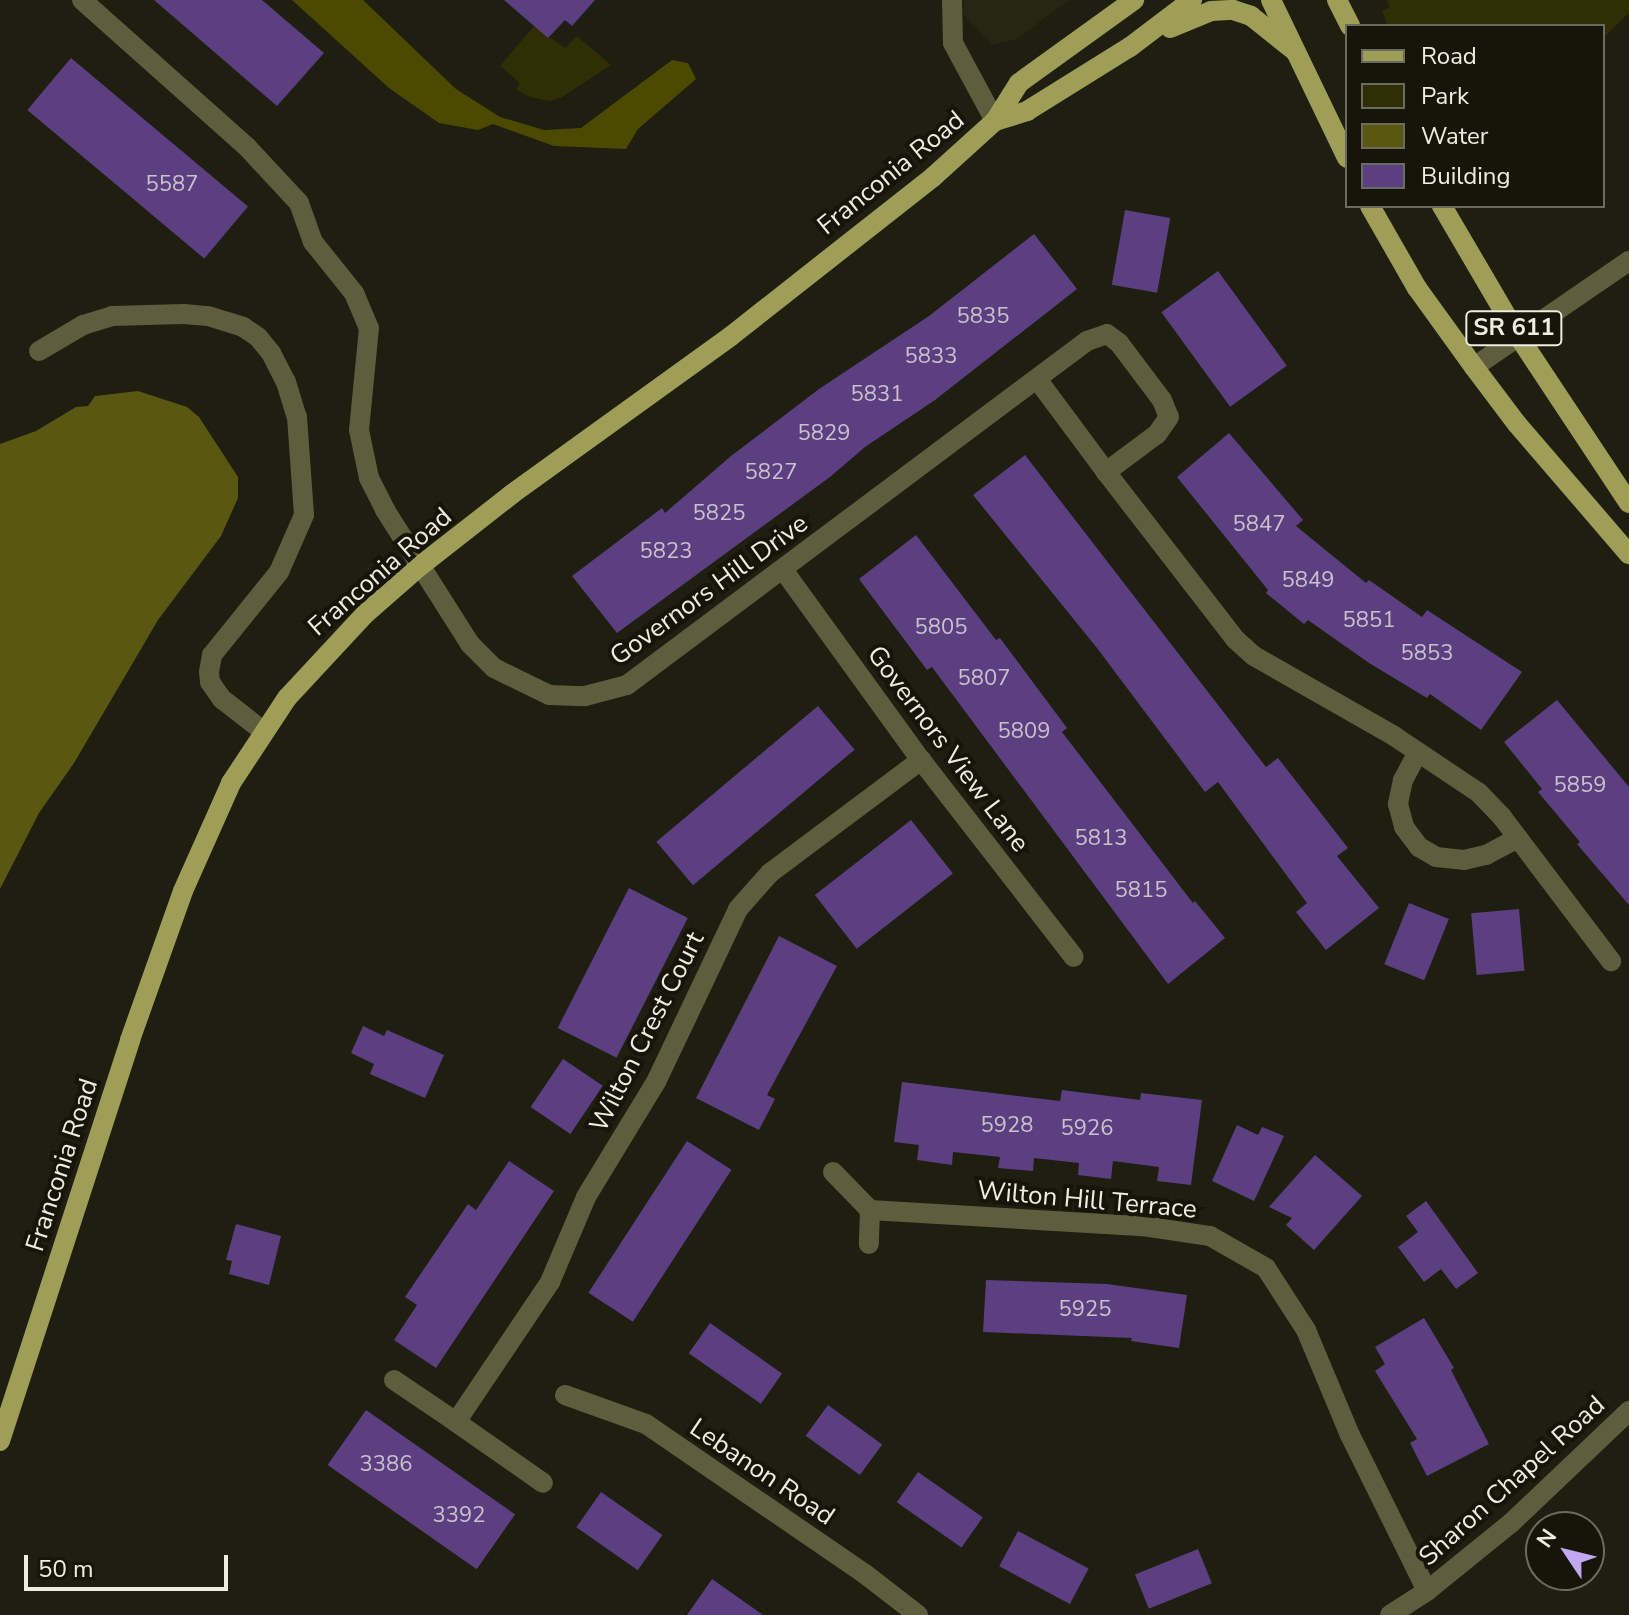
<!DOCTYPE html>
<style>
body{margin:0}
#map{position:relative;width:1629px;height:1615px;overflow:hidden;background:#1e1e11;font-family:"Nunito Sans",sans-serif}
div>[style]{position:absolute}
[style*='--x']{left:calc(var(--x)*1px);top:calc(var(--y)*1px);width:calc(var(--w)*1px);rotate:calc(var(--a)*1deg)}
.built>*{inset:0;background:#262612}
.green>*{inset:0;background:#2f2e05}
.forest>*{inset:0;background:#4c4a00}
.water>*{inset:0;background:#595712}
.building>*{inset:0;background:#5c3f81;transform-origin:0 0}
.minor>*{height:20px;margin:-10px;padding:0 10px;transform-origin:10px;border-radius:10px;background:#5e5d3d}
.major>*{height:20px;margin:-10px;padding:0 10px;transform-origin:10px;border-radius:10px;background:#9f9e58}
span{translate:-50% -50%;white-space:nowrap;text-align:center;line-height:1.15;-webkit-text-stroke:8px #151508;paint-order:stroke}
.number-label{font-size:22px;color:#c9c2cb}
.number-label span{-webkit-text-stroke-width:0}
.shield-label span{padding:2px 6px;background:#151508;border:2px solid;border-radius:6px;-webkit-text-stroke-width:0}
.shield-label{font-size:24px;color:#edede4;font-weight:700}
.street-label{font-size:26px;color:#edede4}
.legend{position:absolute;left:1345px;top:24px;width:260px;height:184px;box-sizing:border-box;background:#151508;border:2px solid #6b6b60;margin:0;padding:10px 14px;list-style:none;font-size:24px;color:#edede4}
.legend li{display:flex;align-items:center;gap:16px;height:40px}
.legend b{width:40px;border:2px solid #6b6b60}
.north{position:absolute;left:1525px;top:1511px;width:80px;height:80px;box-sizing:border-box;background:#151508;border:2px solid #6b6b60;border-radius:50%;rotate:305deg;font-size:22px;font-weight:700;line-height:32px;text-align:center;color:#edede4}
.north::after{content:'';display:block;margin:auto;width:28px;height:36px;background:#c4a7f1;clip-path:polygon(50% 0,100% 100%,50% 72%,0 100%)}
.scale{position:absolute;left:24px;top:1555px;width:204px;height:36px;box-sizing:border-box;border:4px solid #edede4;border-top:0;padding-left:10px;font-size:24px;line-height:28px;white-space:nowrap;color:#edede4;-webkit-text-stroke:6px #151508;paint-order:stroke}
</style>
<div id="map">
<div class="built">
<i style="clip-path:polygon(964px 0,1069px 0,1017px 39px,992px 45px,963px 14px)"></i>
</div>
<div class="green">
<i style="clip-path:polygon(1387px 0,1629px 0,1629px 13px,1603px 38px,1603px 26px,1388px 26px,1382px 11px,1390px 7px)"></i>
<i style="clip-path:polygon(534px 26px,565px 48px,577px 36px,611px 65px,562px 97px,550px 101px,530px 97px,516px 90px,520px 83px,500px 66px)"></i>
</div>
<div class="forest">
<i style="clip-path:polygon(292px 0,363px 0,456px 89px,500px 117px,544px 130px,581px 128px,672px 60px,688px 63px,696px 79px,638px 129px,626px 149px,554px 146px,493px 124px,478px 130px,439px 123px,389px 88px)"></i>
</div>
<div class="water">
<i style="clip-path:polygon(138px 391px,187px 407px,199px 417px,238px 477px,238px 498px,221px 536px,158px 620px,74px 763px,39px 813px,0 889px,0 444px,36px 431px,76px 407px,88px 406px,95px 396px)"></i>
</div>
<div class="building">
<i style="clip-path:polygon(154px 0,262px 0,324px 53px,277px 106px)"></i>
<i style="clip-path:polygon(504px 0,595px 0,572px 26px,565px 20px,548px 38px)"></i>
<i style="left:71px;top:58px;width:231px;height:68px;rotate:40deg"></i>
<i style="left:1125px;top:210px;width:46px;height:76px;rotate:10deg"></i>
<i style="clip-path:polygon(1034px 234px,1077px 289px,935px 400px,865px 447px,830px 477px,617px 633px,572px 576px,662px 508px,665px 513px,731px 456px,819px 389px,929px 316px)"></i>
<i style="left:1218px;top:271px;width:117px;height:70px;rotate:54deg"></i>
<i style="clip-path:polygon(1229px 433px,1303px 520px,1296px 526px,1366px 583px,1369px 580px,1422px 617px,1427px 610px,1522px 672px,1481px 730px,1430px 694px,1427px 698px,1369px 663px,1308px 620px,1304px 624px,1266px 593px,1268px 590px,1177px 477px)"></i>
<i style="clip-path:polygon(1025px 455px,1266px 767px,1278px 758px,1348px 848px,1337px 856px,1379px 908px,1326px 950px,1296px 912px,1307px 903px,1218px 782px,1205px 792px,1097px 648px,973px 495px)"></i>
<i style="clip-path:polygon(916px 535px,996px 640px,1000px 638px,1067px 728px,1062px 732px,1193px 903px,1195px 901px,1225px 938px,1168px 984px,932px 667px,927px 670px,859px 579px)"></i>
<i style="clip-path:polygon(1557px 700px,1629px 787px,1629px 905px,1577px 844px,1580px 842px,1538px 792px,1542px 789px,1504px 742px)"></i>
<i style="left:818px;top:706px;width:57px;height:211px;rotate:50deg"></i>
<i style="left:911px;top:820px;width:68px;height:122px;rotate:52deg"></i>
<i style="left:629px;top:888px;width:66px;height:157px;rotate:27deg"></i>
<i style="left:1409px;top:903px;width:43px;height:66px;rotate:22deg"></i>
<i style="left:1519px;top:909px;width:62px;height:48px;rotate:85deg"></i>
<i style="clip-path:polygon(779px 936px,837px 966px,767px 1095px,775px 1099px,759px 1130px,696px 1098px)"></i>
<i style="clip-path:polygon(363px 1026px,384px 1036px,387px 1030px,444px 1055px,425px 1098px,370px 1074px,374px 1064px,351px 1053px)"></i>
<i style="left:563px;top:1059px;width:48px;height:58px;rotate:34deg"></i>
<i style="clip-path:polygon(902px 1082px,1060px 1101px,1062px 1090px,1140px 1100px,1141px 1093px,1202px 1100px,1191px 1185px,1157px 1181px,1159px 1167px,1113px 1161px,1111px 1179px,1078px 1175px,1079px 1163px,1034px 1158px,1033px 1171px,998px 1168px,1000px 1157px,953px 1152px,952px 1165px,917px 1160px,919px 1145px,894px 1142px)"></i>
<i style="clip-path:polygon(1237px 1125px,1258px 1135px,1262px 1127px,1284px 1136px,1254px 1201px,1212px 1181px)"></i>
<i style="left:687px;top:1141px;width:53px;height:181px;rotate:33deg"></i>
<i style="clip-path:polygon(1315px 1155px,1362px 1196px,1314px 1250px,1286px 1225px,1292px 1218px,1269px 1207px)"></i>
<i style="clip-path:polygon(509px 1161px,554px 1191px,436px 1368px,394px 1340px,417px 1305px,405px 1297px,468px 1204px,476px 1210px)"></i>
<i style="clip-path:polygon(1426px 1201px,1478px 1273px,1456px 1289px,1441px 1269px,1424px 1282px,1398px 1247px,1418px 1232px,1406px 1216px)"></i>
<i style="clip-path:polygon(236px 1224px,281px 1236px,269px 1285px,229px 1274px,232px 1261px,226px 1260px)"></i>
<i style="clip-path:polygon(986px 1280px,1107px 1284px,1187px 1295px,1179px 1348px,1131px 1341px,1132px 1338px,983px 1332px)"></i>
<i style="clip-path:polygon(1424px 1318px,1454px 1368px,1451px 1370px,1489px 1444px,1427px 1476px,1410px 1443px,1417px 1439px,1375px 1371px,1385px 1364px,1375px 1347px)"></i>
<i style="left:710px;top:1323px;width:88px;height:37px;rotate:35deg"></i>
<i style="left:828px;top:1405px;width:67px;height:38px;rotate:36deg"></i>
<i style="left:366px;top:1410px;width:182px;height:67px;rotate:35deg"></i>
<i style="left:918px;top:1472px;width:79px;height:37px;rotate:35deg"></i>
<i style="left:601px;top:1492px;width:75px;height:43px;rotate:35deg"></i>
<i style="left:1018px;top:1531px;width:80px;height:40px;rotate:28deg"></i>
<i style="left:1198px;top:1549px;width:37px;height:68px;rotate:68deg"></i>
<i style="clip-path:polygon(712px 1579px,763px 1615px,687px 1615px)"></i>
</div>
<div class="minor">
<i style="--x:82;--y:0;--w:221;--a:41.7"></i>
<i style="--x:247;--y:147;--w:76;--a:47.1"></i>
<i style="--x:299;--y:203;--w:41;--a:70.3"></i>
<i style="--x:313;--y:242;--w:65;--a:51.2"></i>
<i style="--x:354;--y:293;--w:38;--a:67"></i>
<i style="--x:369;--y:328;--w:102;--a:95.6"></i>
<i style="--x:359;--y:430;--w:49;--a:78.2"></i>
<i style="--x:369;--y:478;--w:36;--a:63"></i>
<i style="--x:385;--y:510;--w:159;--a:57.6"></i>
<i style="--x:470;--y:644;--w:34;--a:45"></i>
<i style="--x:494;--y:668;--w:61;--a:26.1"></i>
<i style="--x:549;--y:695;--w:36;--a:2"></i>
<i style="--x:585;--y:696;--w:43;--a:-14.7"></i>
<i style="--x:627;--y:685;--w:574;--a:-36.79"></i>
<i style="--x:1087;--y:341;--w:21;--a:-19"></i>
<i style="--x:1107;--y:334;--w:15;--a:37"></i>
<i style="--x:1119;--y:343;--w:71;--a:53"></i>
<i style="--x:1162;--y:400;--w:18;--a:68"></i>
<i style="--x:1169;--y:417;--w:21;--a:125"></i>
<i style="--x:1157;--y:434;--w:64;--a:143.3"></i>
<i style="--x:1106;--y:472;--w:211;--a:52.3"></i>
<i style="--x:1235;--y:639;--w:25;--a:42"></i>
<i style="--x:1254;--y:656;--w:161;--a:29.7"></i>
<i style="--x:1394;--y:736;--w:102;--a:33.8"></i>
<i style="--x:1479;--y:793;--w:33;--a:46"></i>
<i style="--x:1502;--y:817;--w:181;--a:52.9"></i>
<i style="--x:952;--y:0;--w:43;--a:88.7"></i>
<i style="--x:953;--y:43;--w:89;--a:61.7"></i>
<i style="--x:39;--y:351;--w:51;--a:-30.6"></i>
<i style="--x:83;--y:325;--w:30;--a:-17"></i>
<i style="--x:112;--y:316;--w:72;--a:-1.6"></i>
<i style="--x:184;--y:314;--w:24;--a:5"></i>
<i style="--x:208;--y:316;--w:37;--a:17"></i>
<i style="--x:243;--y:327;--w:18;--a:34"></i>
<i style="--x:258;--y:337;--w:21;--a:51"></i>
<i style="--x:271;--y:353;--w:33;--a:63"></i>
<i style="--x:286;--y:382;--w:37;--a:73"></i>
<i style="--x:297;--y:417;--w:98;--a:85.9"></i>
<i style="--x:304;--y:515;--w:62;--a:113.7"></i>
<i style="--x:279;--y:572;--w:107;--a:128.9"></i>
<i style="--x:212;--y:655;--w:17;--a:100"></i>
<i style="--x:209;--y:672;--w:10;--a:84"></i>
<i style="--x:210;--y:682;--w:21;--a:55"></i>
<i style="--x:222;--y:699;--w:52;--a:38"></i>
<i style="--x:1474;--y:367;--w:188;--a:-34.4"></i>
<i style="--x:1037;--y:379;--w:116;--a:53.4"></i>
<i style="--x:784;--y:571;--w:233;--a:54.1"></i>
<i style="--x:921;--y:760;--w:249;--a:52.2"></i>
<i style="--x:1418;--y:752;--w:32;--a:118"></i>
<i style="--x:1403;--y:780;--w:25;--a:102"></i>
<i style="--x:1398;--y:804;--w:24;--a:75"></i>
<i style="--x:1404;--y:827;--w:25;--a:53"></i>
<i style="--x:1419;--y:847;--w:20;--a:30"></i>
<i style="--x:1436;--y:857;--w:28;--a:6"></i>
<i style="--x:1464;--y:860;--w:23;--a:-13"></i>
<i style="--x:1486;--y:855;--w:36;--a:-28"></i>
<i style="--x:833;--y:1172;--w:53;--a:45.8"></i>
<i style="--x:870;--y:1210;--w:34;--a:92"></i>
<i style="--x:870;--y:1210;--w:273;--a:3.4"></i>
<i style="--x:1143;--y:1226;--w:68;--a:8.5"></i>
<i style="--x:1210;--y:1236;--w:64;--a:29.7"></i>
<i style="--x:1266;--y:1268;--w:74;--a:57.2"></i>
<i style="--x:1306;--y:1330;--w:114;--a:67.3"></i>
<i style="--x:1350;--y:1435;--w:174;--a:63.7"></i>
<i style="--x:394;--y:1380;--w:75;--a:34.1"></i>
<i style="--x:456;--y:1422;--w:169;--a:-56.1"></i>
<i style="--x:550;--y:1282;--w:92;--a:-67"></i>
<i style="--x:586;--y:1197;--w:135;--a:-58.7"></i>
<i style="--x:656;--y:1082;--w:191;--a:-64.6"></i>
<i style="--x:738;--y:909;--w:48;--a:-48.4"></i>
<i style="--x:770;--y:873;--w:189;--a:-36.8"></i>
<i style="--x:565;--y:1395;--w:86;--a:19.7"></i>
<i style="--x:646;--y:1424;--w:265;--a:34.4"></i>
<i style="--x:865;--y:1574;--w:67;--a:37.7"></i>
<i style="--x:456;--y:1422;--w:106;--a:35"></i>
<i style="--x:1390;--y:1615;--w:44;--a:-33"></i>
<i style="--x:1427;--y:1591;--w:108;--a:-39"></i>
<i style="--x:1511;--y:1523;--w:163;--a:-43.5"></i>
</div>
<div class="major">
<i style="--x:1271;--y:0;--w:175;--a:64.3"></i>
<i style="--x:1337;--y:0;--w:29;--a:63"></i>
<i style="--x:1170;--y:28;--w:44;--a:-22.5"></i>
<i style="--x:1211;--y:11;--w:22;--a:-3"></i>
<i style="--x:1233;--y:10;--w:19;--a:18"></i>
<i style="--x:1251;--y:16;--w:56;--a:38.5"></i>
<i style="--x:995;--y:121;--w:34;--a:-17"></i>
<i style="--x:1027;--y:111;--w:121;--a:-31.9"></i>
<i style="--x:1130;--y:47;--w:78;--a:-37.2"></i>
<i style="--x:1370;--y:206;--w:95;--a:60.2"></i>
<i style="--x:1417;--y:288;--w:97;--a:54.2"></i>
<i style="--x:1474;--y:367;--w:71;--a:53"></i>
<i style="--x:1517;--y:424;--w:172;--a:49.3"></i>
<i style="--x:1442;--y:206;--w:152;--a:59.6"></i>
<i style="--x:1519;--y:337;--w:199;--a:56.5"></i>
<i style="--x:0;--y:1441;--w:422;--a:-72"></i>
<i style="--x:130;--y:1040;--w:158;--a:-70.4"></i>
<i style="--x:183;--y:891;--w:118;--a:-66"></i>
<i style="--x:231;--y:783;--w:102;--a:-56.6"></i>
<i style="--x:287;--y:698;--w:113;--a:-47.1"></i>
<i style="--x:364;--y:615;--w:74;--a:-41.2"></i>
<i style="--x:420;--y:566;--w:117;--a:-38"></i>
<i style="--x:512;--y:494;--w:270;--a:-35.8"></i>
<i style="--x:731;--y:336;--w:257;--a:-38.2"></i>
<i style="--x:933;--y:177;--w:84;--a:-42.1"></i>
<i style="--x:995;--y:121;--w:45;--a:-57.7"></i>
<i style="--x:1019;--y:83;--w:142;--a:-35.8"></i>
</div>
<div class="number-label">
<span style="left:172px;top:185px">5587</span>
<span style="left:983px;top:317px">5835</span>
<span style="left:931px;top:357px">5833</span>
<span style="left:877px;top:395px">5831</span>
<span style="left:824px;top:434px">5829</span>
<span style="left:771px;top:473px">5827</span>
<span style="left:719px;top:514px">5825</span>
<span style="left:1259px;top:525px">5847</span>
<span style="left:666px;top:552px">5823</span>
<span style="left:1308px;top:581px">5849</span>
<span style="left:1369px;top:621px">5851</span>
<span style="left:941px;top:628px">5805</span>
<span style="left:1427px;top:654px">5853</span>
<span style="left:984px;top:679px">5807</span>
<span style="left:1024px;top:732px">5809</span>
<span style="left:1580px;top:786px">5859</span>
<span style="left:1101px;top:839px">5813</span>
<span style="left:1141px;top:891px">5815</span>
<span style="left:1007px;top:1126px">5928</span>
<span style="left:1087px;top:1129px">5926</span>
<span style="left:1085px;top:1310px">5925</span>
<span style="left:386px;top:1465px">3386</span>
<span style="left:459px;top:1516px">3392</span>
</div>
<div class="shield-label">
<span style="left:1514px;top:328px">SR 611</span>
</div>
<div class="street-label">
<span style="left:891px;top:173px;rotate:-39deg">Franconia Road</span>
<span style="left:380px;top:572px;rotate:-41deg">Franconia Road</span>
<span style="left:709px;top:590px;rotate:-36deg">Governors Hill Drive</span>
<span style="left:948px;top:749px;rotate:53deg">Governors View Lane</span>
<span style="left:647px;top:1032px;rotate:-63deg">Wilton Crest Court</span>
<span style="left:62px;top:1165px;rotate:-72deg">Franconia Road</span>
<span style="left:1087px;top:1200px;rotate:5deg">Wilton Hill Terrace</span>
<span style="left:762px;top:1472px;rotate:34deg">Lebanon Road</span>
<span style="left:1512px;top:1481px;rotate:-42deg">Sharon Chapel Road</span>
</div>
<ul class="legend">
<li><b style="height:10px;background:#9f9e58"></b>Road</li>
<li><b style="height:22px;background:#2f2e05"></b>Park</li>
<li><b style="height:22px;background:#595712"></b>Water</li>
<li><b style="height:22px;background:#5c3f81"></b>Building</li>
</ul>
<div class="north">N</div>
<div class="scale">50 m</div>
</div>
